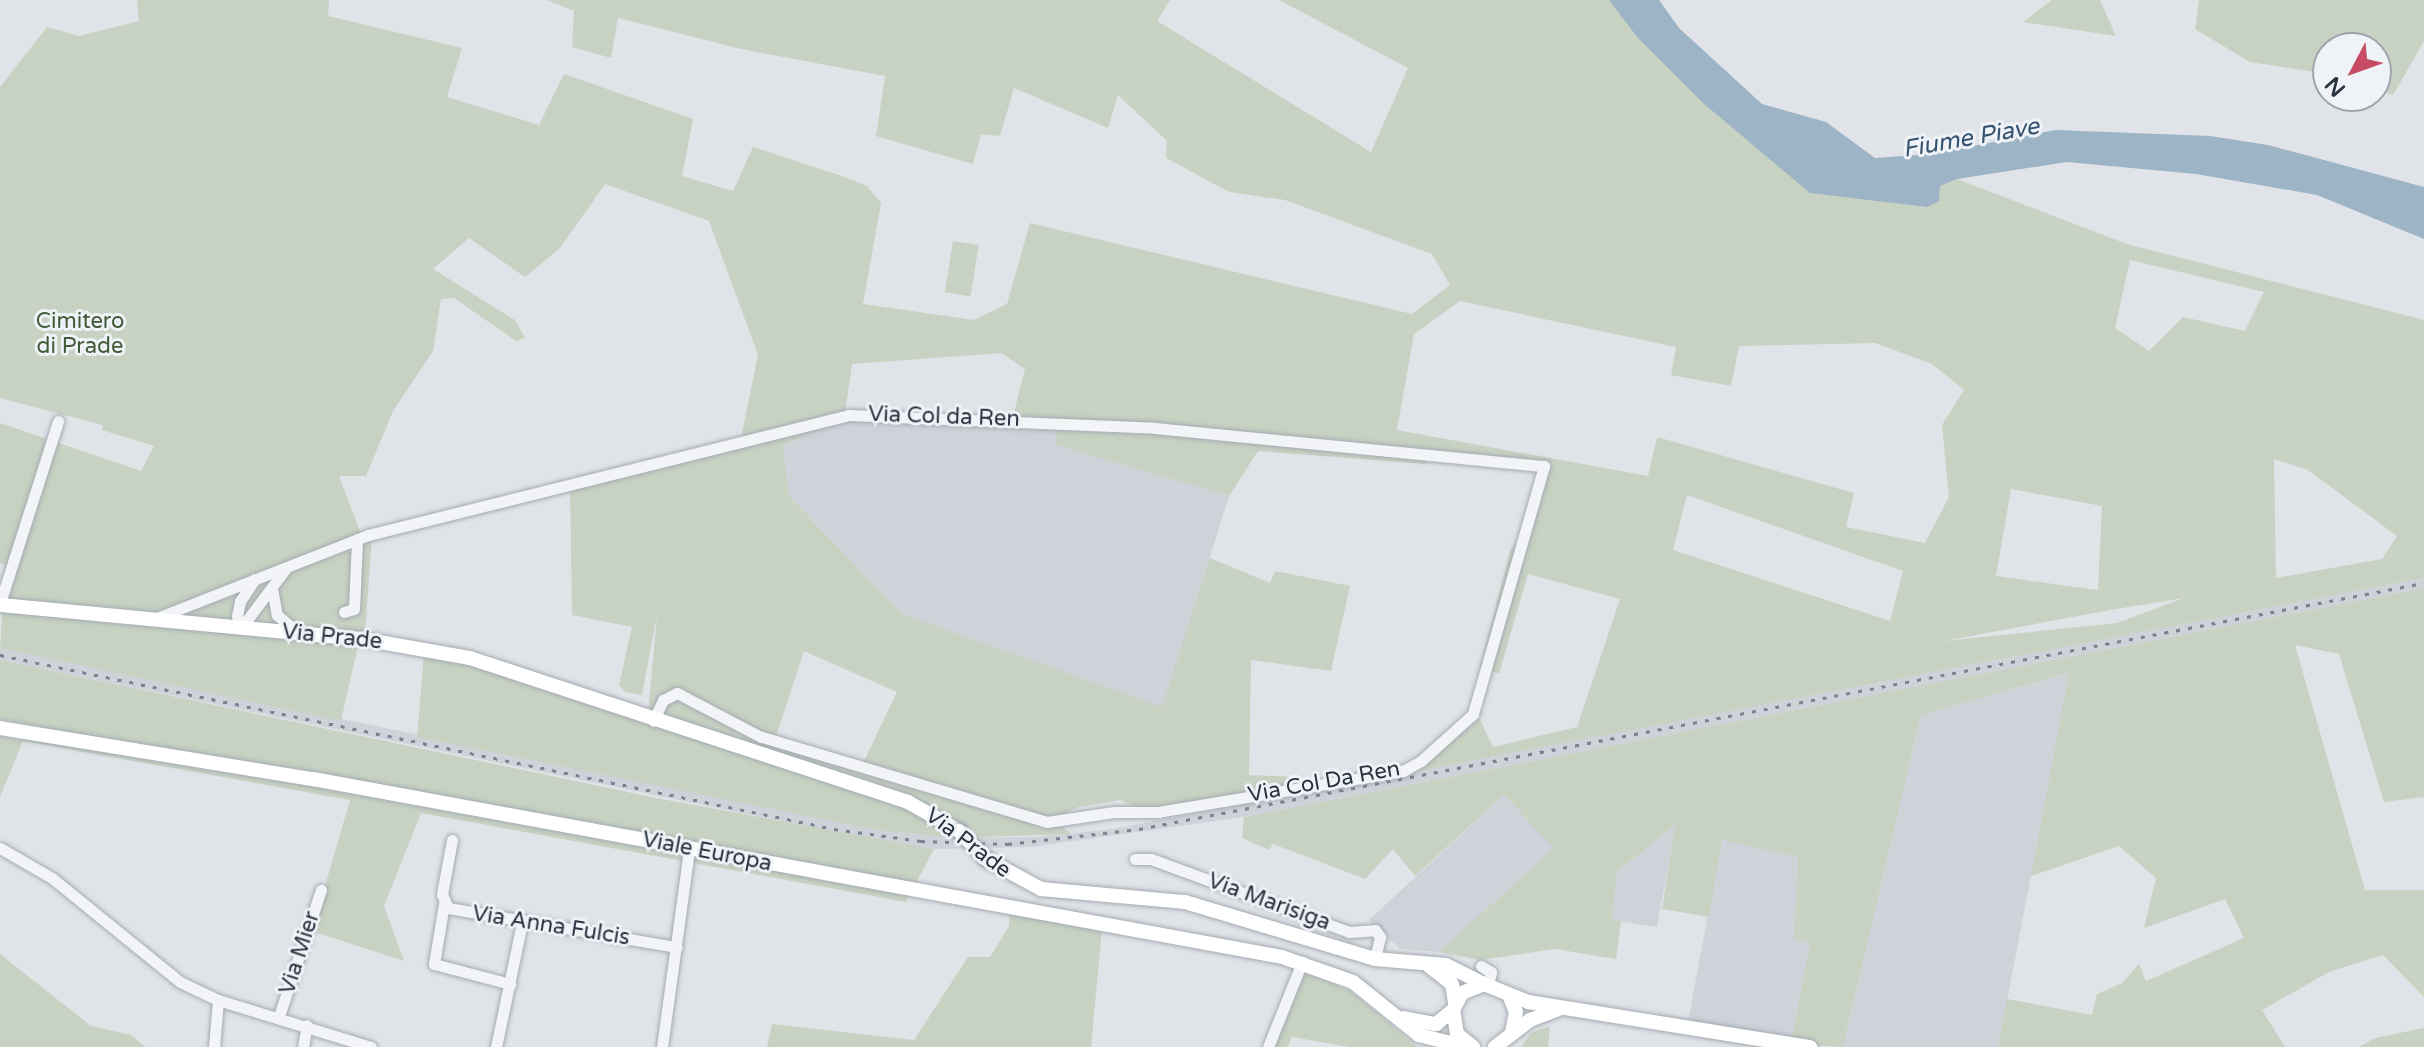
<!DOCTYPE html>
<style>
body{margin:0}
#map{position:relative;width:2424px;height:1047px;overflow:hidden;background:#e0e4e8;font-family:"Varela Round",sans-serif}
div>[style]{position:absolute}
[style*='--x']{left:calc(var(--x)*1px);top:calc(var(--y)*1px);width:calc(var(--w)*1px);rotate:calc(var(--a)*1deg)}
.built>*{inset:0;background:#ced3da}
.green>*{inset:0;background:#c7d2c2;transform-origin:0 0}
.water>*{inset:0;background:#9db3c6}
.roads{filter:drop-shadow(0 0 2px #a5abb2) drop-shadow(0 0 2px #a5abb2)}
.minor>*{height:11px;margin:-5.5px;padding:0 5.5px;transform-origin:5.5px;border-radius:5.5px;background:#f2f4f7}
.major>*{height:14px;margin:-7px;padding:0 7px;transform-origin:7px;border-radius:7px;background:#fff}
.rail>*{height:3px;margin-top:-1.5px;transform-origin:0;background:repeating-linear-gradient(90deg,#7a8491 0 4px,transparent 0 12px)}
.bridges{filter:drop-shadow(0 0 2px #a0a9b3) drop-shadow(0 0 2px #a0a9b3)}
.major-bridge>*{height:14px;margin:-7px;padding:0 7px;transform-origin:7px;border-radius:7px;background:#fff}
span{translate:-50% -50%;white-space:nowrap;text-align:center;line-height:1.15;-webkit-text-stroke:6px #eff2f6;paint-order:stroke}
.park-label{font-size:22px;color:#405a38}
.street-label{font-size:22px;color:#29323f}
.water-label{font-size:24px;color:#365370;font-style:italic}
.north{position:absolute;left:2312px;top:32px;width:80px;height:80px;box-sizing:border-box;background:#eff2f6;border:2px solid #a0a5ad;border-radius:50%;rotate:229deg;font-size:22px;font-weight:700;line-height:32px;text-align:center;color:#29323f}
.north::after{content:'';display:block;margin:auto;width:28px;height:36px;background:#c74b65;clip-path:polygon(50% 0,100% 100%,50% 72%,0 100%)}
</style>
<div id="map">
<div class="built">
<i style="clip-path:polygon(844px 420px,1057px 427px,1057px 445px,1229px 496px,1163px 708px,902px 614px,789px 496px,783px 445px)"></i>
<i style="clip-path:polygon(2424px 578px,2424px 588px,1244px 817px,1030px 847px,934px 849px,878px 841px,0 660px,0 648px,877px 830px,953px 838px,1035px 837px,1113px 829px)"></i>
<i style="clip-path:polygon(2070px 673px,1998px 1047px,1843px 1047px,1921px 715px)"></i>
<i style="clip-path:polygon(1504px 795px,1555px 848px,1439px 952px,1400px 949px,1369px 920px)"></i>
<i style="clip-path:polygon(1676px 824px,1657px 927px,1612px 920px,1617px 872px)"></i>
<i style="clip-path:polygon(1722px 840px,1799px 857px,1794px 939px,1810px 942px,1791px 1044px,1687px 1027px)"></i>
</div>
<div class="green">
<i style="clip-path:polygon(evenodd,137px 0,329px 0,328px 16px,462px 48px,447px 97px,539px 125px,564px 74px,693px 119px,682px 176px,733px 191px,753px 147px,842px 176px,867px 186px,881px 203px,863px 304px,974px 320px,1007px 304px,1030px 223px,1412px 314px,1450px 285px,1432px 254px,1285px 200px,1229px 192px,1166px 158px,1167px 141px,1118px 95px,1108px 128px,1014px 88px,1000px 136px,981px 134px,973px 164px,876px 136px,885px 76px,741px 49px,618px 18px,611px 58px,572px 47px,574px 11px,547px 0,1170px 0,1157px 21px,1371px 152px,1408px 68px,1279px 0,1609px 0,1703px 103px,1896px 203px,1927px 207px,1940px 186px,1957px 179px,2127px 244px,2424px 320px,2424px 578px,1417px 771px,1479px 718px,1493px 747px,1577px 727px,1620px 599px,1528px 574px,1499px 674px,1480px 667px,1510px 551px,1535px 517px,1546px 468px,1428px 453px,1426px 464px,1258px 451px,1229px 496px,1056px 445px,1057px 428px,1011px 424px,1025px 369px,1001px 353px,852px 364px,844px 420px,783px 445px,789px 496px,902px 614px,1162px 707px,1210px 558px,1270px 583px,1275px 571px,1350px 586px,1331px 671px,1251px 660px,1249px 775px,1301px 777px,1304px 793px,1160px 818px,1120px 800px,1079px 807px,1053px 818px,1071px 834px,953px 838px,877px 830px,417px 737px,424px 653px,499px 672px,647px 724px,657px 615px,642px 695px,625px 692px,619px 685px,632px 627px,572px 615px,570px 487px,741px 438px,758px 355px,709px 221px,605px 184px,560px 248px,525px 277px,469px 238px,433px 269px,515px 320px,525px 338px,516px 341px,454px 298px,441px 299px,433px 351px,393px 411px,366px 476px,339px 476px,364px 542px,372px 538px,364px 645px,358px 646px,341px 721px,0 648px,5px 565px,0 563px,0 423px,141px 471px,154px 446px,102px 430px,103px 425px,0 398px,0 87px,47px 27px,79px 36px,139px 21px,137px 0,2130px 260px,2264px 292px,2245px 331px,2183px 317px,2149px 351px,2115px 328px,2130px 260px,137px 0,1460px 301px,1676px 347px,1671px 375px,1731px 386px,1739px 346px,1875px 343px,1932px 364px,1964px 390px,1942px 425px,1949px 497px,1925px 543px,1846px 527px,1854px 493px,1657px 437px,1648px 476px,1397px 430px,1414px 334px,1460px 301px,137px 0,2274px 459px,2308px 470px,2397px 536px,2382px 559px,2276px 578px,2274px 459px,137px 0,2011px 489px,2102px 506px,2098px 590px,1996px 576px,2011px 489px,137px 0,1687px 495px,1903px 571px,1890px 621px,1673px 550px,1687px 495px,137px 0,2184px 598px,2117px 623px,1944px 641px,2110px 610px,2184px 598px,137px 0,804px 651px,897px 692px,863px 763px,776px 736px,804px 651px)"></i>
<i style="clip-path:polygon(2052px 0,2100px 0,2116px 36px,2023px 22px)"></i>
<i style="clip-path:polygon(2199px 0,2424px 0,2424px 41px,2393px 95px,2376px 89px,2376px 48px,2328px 48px,2328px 74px,2250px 62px,2195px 29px)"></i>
<i style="left:953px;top:241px;width:26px;height:52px;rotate:9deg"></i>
<i style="clip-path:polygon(2424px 588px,2424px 797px,2384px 802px,2339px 654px,2295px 645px,2365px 890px,2424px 890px,2424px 997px,2383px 955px,2329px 972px,2262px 1010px,2285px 1047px,1998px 1047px,2007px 999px,2092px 1015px,2097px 994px,2122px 983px,2139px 964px,2146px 981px,2244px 938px,2225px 899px,2144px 928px,2156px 878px,2119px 846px,2031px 876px,2069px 673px,1921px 715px,1843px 1047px,1791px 1044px,1810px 942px,1794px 939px,1798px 857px,1722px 840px,1709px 917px,1662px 909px,1675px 825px,1617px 872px,1612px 920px,1621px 921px,1616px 959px,1555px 949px,1480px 960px,1439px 952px,1554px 848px,1504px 795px,1415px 876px,1393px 849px,1365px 879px,1273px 844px,1269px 850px,1242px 838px,1244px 817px)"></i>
<i style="clip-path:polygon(0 660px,656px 798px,934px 849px,906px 902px,421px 813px,384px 906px,404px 961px,312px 931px,350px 800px,23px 741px,0 797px,0 736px,22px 741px,25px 724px,0 719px)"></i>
<i style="clip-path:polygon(1010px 911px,1102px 929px,1091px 1047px,767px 1047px,772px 1024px,914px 1040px,968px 957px,990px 957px,1009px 926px)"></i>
<i style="clip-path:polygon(0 954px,91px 1026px,131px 1035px,146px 1047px,0 1047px)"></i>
<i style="clip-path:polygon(1304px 972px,1352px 992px,1418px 1047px,1350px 1047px,1292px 1037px,1288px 1047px,1272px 1047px)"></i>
<i style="clip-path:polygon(1550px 1026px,1548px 1047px,1521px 1047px,1531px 1033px)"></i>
<i style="clip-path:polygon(2424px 1028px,2424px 1047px,2359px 1047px,2375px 1038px)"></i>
</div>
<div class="water">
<i style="clip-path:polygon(1609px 0,1659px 0,1679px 28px,1762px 104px,1826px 122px,1875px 158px,1931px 154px,2056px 130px,2210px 136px,2268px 145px,2424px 187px,2424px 239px,2317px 195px,2196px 174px,2067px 162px,1957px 179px,1940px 186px,1939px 201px,1927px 207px,1810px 193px,1703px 103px,1638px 38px)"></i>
</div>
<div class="roads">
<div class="minor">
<i style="--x:255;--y:579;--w:27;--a:124"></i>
<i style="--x:240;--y:601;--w:15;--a:101"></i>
<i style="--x:237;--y:616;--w:13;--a:72"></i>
<i style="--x:241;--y:628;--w:76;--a:-53"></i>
<i style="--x:272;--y:588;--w:27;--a:80"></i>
<i style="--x:277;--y:615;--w:25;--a:40"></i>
<i style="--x:0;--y:603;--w:191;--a:-72.3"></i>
<i style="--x:344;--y:612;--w:10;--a:-17"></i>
<i style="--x:354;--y:609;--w:70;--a:-87.5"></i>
<i style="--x:159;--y:617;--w:225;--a:-21.4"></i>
<i style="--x:368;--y:535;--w:496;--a:-14"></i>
<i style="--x:849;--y:415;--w:306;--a:2.4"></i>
<i style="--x:1155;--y:428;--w:391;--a:5.6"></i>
<i style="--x:1544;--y:466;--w:258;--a:106"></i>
<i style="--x:1473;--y:714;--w:70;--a:137.9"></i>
<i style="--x:1421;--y:761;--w:21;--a:151"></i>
<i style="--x:1403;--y:771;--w:248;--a:170.5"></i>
<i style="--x:1158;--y:812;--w:44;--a:180"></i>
<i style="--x:1114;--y:812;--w:68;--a:171.5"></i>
<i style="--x:1047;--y:822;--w:298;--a:-163.4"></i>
<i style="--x:761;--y:737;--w:95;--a:-152.4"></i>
<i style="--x:677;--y:693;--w:16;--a:153"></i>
<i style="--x:663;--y:700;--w:23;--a:115"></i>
<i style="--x:452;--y:840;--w:55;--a:100.5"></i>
<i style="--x:442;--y:894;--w:15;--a:67"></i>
<i style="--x:448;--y:908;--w:232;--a:9.7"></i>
<i style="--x:0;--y:848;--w:60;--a:30"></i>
<i style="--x:52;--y:878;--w:165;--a:39.1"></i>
<i style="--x:180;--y:982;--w:42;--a:25.3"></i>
<i style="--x:218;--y:1000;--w:160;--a:17.1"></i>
<i style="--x:1135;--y:859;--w:16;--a:0"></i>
<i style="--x:1151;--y:859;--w:211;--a:20.2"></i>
<i style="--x:1349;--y:932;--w:26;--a:-4"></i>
<i style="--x:1375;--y:930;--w:9;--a:54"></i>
<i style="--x:1380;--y:937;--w:23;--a:103"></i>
<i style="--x:444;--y:904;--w:61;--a:99.5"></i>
<i style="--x:434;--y:964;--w:79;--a:14.7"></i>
<i style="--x:1481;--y:966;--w:12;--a:31"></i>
<i style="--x:1491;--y:972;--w:13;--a:103"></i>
<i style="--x:279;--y:1016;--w:133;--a:-71.6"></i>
<i style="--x:214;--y:1047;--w:47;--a:-85.1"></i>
<i style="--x:303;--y:1047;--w:22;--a:-80"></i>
<i style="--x:496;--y:1047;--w:127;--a:-78.2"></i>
<i style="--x:662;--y:1047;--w:200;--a:-82.2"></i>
<i style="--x:1268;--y:1047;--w:92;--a:-68.2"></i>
</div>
<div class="major">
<i style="--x:0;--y:605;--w:371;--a:5.4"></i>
<i style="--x:369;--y:640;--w:103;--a:10.1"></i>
<i style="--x:470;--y:658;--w:461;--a:18.2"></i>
<i style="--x:908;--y:802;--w:59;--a:29.6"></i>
<i style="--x:0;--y:728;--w:317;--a:9.3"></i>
<i style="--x:313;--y:779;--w:985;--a:10.41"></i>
<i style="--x:1282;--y:957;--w:75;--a:19.4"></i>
<i style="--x:1353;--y:982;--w:85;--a:38.8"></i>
<i style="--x:1419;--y:1035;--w:49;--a:14.3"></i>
<i style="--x:986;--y:859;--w:63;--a:28.6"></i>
<i style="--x:1041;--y:889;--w:145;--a:5.2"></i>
<i style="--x:1185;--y:902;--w:198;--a:16.7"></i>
<i style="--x:1375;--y:959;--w:71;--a:4.8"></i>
<i style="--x:1446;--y:965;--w:42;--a:26.6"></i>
<i style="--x:1429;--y:966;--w:29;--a:38"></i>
<i style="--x:1452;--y:984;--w:19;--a:81"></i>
<i style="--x:1509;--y:995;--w:18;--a:68"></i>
<i style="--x:1516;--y:1012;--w:21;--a:101"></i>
<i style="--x:1404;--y:1018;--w:33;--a:11"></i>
<i style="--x:1436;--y:1024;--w:22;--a:-39"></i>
<i style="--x:1473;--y:1047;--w:21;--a:-141"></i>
<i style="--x:1457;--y:1034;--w:24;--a:-99"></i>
<i style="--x:1453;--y:1010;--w:19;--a:-62"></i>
<i style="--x:1462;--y:993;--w:24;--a:-22"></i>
<i style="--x:1484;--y:984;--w:48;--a:22.2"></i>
<i style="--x:1528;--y:1002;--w:286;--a:9.1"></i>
<i style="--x:1495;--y:1047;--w:44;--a:-37.6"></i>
<i style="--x:1530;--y:1020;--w:33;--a:-21"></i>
</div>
</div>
<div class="rail">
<i style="--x:0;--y:655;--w:852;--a:11.78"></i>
<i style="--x:834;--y:829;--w:88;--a:7.9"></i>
<i style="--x:921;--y:841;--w:87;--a:2"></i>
<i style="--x:1008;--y:844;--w:132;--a:-6.5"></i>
<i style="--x:1139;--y:829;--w:1308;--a:-10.84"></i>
</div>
<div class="bridges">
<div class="major-bridge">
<i style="--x:959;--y:831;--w:39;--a:46"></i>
</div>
</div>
<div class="park-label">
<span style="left:80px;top:334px">Cimitero<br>di Prade</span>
</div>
<div class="street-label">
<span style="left:944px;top:417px;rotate:2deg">Via Col da Ren</span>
<span style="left:332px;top:637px;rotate:6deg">Via Prade</span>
<span style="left:1324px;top:782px;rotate:-10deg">Via Col Da Ren</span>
<span style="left:968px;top:843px;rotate:37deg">Via Prade</span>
<span style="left:707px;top:852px;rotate:11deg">Viale Europa</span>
<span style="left:1269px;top:902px;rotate:20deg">Via Marisiga</span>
<span style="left:551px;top:926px;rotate:9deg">Via Anna Fulcis</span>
<span style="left:300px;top:953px;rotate:-72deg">Via Mier</span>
</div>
<div class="water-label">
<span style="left:1971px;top:138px;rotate:-10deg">Fiume Piave</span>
</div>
<div class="north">N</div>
</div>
